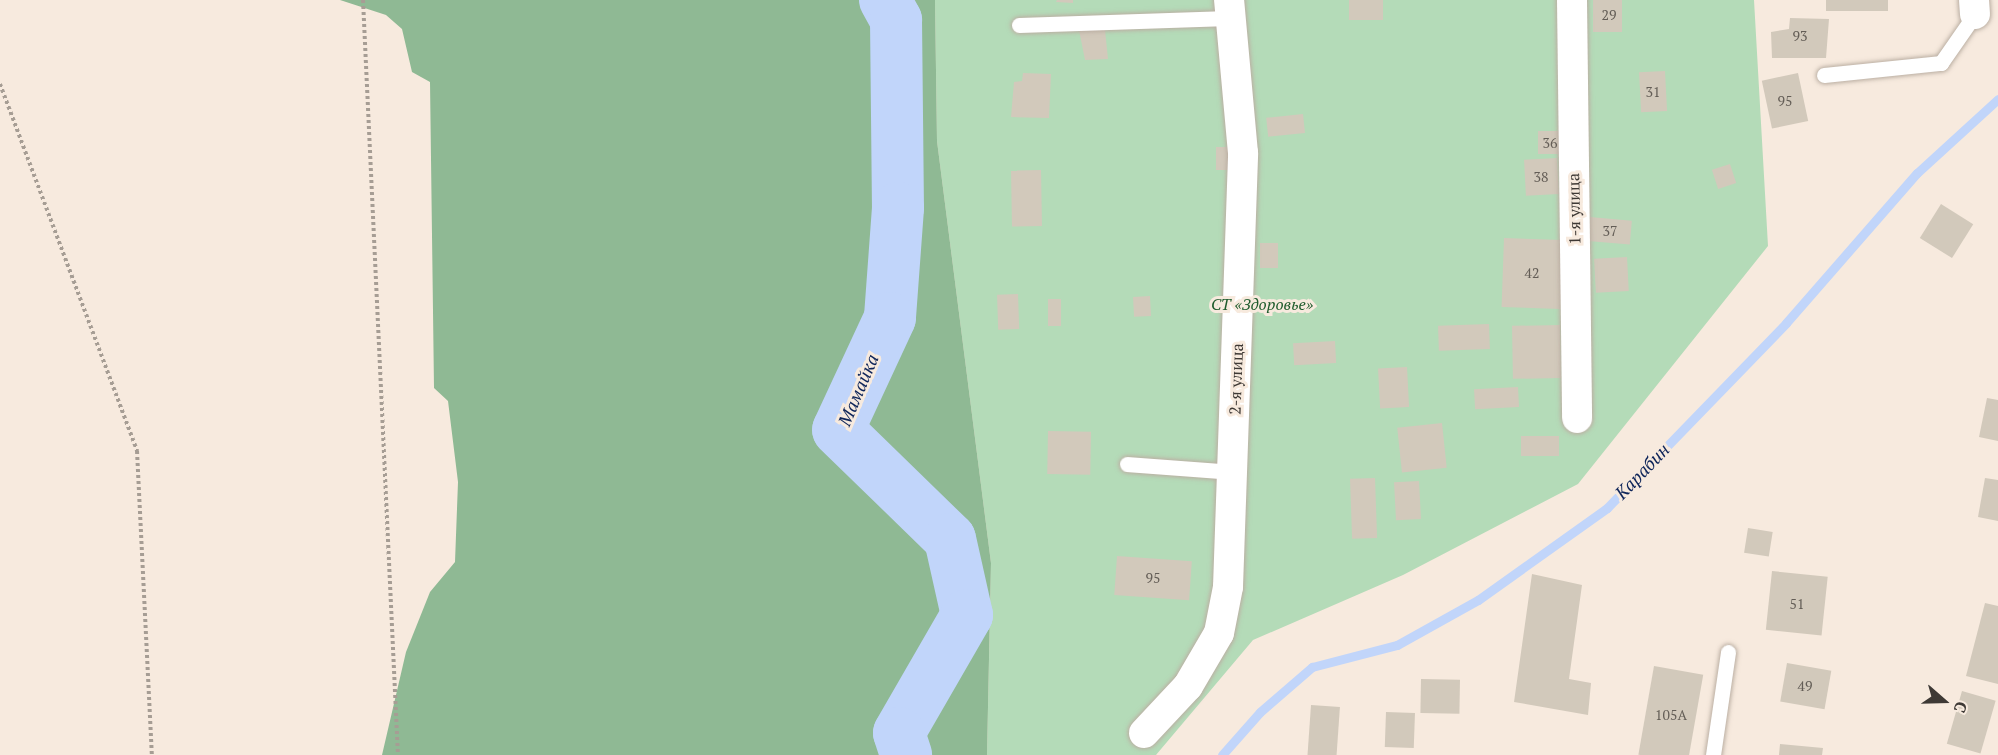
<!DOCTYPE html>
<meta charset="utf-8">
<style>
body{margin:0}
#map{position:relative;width:1998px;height:755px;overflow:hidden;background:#f7eade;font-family:"PT Serif",serif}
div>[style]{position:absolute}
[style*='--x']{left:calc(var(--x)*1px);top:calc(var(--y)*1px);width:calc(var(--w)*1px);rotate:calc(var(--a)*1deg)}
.green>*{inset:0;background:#b4dbb8}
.forest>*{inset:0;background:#8fb994}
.stream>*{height:9px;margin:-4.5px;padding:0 4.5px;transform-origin:4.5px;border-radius:4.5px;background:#c1d5fa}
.river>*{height:52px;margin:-26px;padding:0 26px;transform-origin:26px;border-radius:26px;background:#c1d5fa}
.building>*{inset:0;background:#d2c9bb;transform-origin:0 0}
.path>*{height:4px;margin-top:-2px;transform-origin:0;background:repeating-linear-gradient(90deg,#a69d94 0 3px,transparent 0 6px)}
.roads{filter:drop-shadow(0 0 2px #bbafa3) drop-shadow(0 0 2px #bbafa3)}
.service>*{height:15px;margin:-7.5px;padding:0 7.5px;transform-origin:7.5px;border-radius:7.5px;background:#fff}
.minor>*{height:30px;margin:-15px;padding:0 15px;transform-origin:15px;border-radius:15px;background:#fff}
span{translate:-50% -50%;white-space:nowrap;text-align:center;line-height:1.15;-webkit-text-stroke:6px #f7eade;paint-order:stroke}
.number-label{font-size:14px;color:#635d56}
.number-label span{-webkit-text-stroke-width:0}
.street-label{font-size:16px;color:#3e3935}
.park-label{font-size:16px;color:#1e5b2c;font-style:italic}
.water-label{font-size:18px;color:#0d2459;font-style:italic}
.north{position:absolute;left:1914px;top:671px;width:60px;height:60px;-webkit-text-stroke:4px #f7eade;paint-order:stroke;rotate:110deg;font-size:16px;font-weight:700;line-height:24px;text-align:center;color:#3e3935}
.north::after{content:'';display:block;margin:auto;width:21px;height:27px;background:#3e3935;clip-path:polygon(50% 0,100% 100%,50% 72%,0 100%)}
</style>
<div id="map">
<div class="green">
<i style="clip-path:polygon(935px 0,1754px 0,1768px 246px,1578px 484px,1403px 575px,1253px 640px,1156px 755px,987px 755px,991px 563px,937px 141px)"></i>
</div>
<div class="forest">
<i style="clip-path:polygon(340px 0,935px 0,937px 141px,991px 563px,987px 755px,382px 755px,406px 652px,430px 592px,455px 562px,458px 482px,448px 401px,434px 388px,430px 82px,412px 72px,402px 29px,386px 15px)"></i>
</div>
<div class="stream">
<i style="--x:1222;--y:755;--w:57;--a:-48.5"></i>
<i style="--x:1260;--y:712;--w:69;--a:-40.9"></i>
<i style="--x:1312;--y:667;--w:88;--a:-14.5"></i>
<i style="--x:1397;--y:645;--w:93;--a:-29.1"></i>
<i style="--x:1478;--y:600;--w:158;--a:-35.5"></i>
<i style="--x:1607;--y:508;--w:257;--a:-45.9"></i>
<i style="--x:1786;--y:323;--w:199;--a:-48.9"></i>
<i style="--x:1917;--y:173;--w:110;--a:-42.4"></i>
</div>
<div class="river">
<i style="--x:885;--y:0;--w:23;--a:61"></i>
<i style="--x:896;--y:20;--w:188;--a:89.4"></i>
<i style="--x:898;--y:208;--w:110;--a:94.2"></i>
<i style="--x:890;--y:318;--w:123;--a:114.9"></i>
<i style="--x:838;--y:430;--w:156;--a:44.2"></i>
<i style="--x:950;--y:539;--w:78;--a:77.4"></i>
<i style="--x:967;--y:615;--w:136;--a:120"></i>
<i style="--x:899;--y:733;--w:23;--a:72"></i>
</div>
<div class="building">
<i style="clip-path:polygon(1057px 0,1073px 0,1073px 3px,1056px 2px)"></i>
<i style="left:1349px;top:0;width:34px;height:20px"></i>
<i style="left:1593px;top:0;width:29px;height:32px"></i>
<i style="left:1826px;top:0;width:62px;height:11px"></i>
<i style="clip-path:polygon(1790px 18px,1829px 19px,1826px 58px,1772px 58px,1771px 32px,1789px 29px)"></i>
<i style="clip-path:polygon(1079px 30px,1105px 30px,1108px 59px,1085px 60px)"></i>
<i style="left:1665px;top:71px;width:40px;height:26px;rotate:87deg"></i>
<i style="clip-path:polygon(1023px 73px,1051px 74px,1049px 118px,1011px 117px,1014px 82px,1022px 81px)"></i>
<i style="left:1798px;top:73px;width:49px;height:37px;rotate:78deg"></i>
<i style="left:1303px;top:114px;width:19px;height:37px;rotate:84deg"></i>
<i style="left:1538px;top:131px;width:24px;height:23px"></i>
<i style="left:1216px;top:147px;width:18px;height:23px"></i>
<i style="left:1557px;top:158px;width:36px;height:33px;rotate:87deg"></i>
<i style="left:1730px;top:164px;width:20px;height:19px;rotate:72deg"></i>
<i style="left:1041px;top:170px;width:56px;height:30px;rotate:89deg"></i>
<i style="left:1941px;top:204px;width:38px;height:40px;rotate:32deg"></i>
<i style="left:1590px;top:217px;width:42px;height:24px;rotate:5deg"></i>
<i style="left:1504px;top:238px;width:59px;height:69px;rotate:2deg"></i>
<i style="left:1260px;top:243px;width:18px;height:25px"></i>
<i style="left:1627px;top:257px;width:34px;height:33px;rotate:87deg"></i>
<i style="left:1018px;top:294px;width:35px;height:21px;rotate:88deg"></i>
<i style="left:1150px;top:296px;width:20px;height:17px;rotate:87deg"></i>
<i style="left:1048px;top:299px;width:13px;height:27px"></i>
<i style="left:1489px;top:324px;width:25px;height:51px;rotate:88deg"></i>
<i style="left:1560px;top:325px;width:53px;height:48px;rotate:89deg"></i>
<i style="left:1335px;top:341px;width:22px;height:42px;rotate:87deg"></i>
<i style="left:1407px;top:367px;width:40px;height:29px;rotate:87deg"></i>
<i style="left:1518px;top:387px;width:20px;height:44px;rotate:87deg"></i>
<i style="clip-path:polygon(1987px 398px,1998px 400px,1998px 441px,1979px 437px)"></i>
<i style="left:1442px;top:423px;width:45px;height:45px;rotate:84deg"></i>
<i style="left:1048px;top:431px;width:43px;height:43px;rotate:1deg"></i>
<i style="left:1521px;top:436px;width:38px;height:20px"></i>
<i style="left:1375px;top:478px;width:60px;height:25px;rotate:88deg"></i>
<i style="clip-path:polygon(1985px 478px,1998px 480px,1998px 521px,1978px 517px)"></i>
<i style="left:1419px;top:481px;width:38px;height:25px;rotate:87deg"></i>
<i style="left:1748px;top:528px;width:25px;height:25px;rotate:9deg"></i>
<i style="left:1117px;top:556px;width:75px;height:39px;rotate:4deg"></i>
<i style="left:1772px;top:571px;width:56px;height:59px;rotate:6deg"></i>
<i style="clip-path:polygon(1532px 574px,1582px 585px,1569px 679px,1591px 683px,1588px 715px,1514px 702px)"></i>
<i style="clip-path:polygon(1985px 603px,1998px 606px,1998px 684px,1966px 676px)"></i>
<i style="left:1787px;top:663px;width:45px;height:39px;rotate:10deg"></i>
<i style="left:1654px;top:666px;width:50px;height:90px;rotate:10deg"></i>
<i style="left:1421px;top:679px;width:39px;height:34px;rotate:1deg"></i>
<i style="left:1962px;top:691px;width:35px;height:55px;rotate:16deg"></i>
<i style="left:1311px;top:705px;width:29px;height:50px;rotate:4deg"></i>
<i style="left:1386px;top:712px;width:29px;height:35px;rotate:2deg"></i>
<i style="clip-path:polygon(1780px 744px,1823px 748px,1822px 755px,1779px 755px)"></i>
</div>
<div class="path">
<i style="--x:363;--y:0;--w:756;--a:87.35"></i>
<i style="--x:0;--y:84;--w:392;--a:69.5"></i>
<i style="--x:137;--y:451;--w:304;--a:87.2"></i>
</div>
<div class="roads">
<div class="service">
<i style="--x:1019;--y:25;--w:210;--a:-1.9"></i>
<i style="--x:1824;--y:75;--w:118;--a:-5.9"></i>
<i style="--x:1941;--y:63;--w:60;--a:-55.2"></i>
<i style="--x:1127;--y:464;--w:106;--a:4.3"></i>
<i style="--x:1713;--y:755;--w:104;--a:-81.7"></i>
</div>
<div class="minor">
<i style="--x:1572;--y:0;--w:418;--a:89.3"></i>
<i style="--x:1974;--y:0;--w:14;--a:86"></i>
<i style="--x:1144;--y:733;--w:64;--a:-46.9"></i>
<i style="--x:1188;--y:686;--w:61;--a:-59.7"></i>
<i style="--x:1219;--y:633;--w:47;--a:-78.9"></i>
<i style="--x:1228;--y:587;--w:434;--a:-88"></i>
<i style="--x:1243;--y:153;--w:154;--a:-95.2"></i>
</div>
</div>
<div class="number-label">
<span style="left:1609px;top:15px">29</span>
<span style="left:1800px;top:36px">93</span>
<span style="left:1653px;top:92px">31</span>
<span style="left:1785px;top:101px">95</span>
<span style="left:1550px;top:143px">36</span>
<span style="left:1541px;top:177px">38</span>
<span style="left:1610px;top:231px">37</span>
<span style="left:1532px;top:273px">42</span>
<span style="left:1153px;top:578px">95</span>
<span style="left:1797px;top:604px">51</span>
<span style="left:1805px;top:686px">49</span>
<span style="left:1671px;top:715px">105А</span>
</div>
<div class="street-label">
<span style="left:1574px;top:209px;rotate:-91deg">1-я улица</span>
<span style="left:1236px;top:379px;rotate:-88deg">2-я улица</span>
</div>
<div class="park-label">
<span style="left:1262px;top:304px">СТ «Здоровье»</span>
</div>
<div class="water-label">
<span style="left:858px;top:390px;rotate:-67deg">Мамайка</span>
<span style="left:1642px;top:471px;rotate:-46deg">Карабин</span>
</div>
<div class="north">С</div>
</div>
